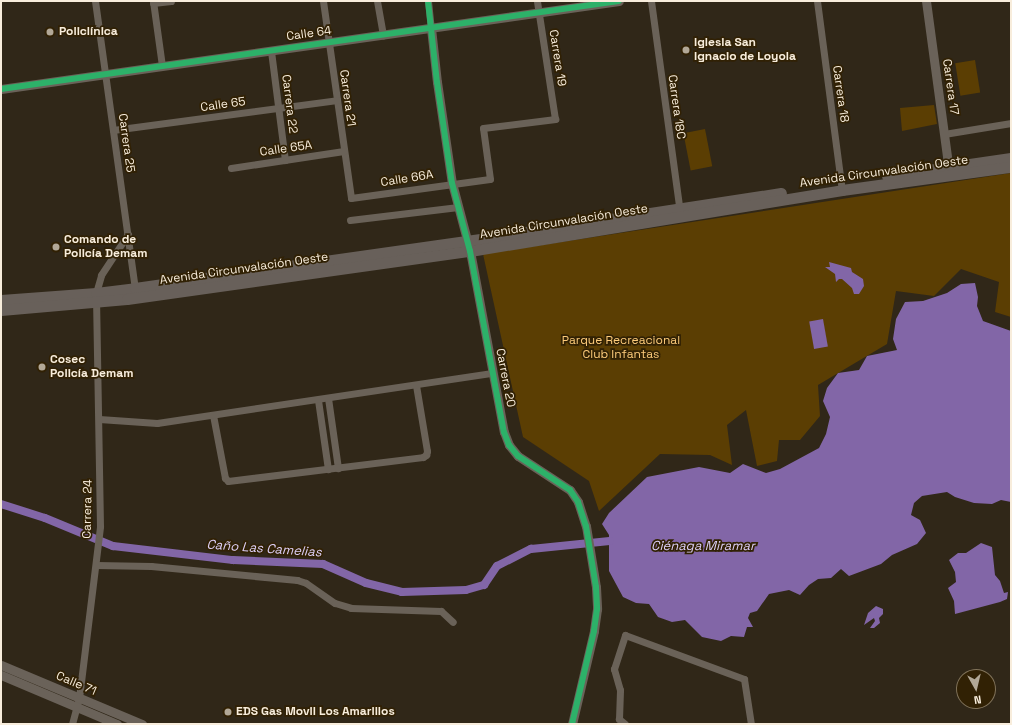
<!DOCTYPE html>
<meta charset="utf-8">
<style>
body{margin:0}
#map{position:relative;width:1012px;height:725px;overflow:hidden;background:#302718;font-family:"Space Grotesk",sans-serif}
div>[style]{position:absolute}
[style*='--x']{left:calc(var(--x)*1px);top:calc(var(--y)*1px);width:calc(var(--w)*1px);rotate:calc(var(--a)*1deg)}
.green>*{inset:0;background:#5b3e03;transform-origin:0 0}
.water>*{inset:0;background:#8266a7;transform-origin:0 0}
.canal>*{height:8px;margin:-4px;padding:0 4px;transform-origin:4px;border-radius:4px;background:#8266a7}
.street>*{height:7px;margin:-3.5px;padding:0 3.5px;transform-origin:3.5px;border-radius:3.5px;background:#6a6258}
.secondary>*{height:9px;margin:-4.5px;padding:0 4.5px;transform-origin:4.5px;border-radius:4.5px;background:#6a6259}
.primary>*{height:11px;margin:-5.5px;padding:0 5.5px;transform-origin:5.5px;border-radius:5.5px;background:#68605a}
.cycleway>*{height:6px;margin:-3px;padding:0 3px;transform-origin:3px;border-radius:3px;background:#2db169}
.dots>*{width:11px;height:11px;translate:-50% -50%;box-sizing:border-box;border:2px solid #312104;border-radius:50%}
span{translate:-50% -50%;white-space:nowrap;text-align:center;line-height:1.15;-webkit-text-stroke:3.5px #312104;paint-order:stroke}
.poi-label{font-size:12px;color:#f8eddc;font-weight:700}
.left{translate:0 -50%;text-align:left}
.street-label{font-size:12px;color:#f8eddc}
.park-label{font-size:12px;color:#fdcb7a}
.water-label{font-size:13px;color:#ddcff7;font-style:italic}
.frame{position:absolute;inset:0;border:2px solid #f8eddc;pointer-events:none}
.north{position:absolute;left:956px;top:669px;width:40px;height:40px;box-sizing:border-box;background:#312104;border:1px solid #81735a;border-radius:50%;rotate:172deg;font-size:11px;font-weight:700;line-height:16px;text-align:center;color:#f8eddc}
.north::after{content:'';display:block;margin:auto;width:14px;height:18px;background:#b2a897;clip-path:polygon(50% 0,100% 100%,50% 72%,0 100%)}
</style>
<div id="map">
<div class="green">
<i style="left:975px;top:60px;width:33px;height:20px;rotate:81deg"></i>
<i style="clip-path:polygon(934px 105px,937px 124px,902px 131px,900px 108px)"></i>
<i style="left:705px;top:129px;width:38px;height:22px;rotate:79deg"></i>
<i style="clip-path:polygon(1011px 173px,1011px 317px,995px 312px,999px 282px,961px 269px,934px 296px,896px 291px,887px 344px,818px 385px,820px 416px,800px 440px,779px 440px,777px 461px,757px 466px,746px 410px,727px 425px,732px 465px,710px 455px,660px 454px,599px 511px,589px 481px,523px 437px,483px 254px)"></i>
</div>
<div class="water">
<i style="clip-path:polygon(829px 262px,851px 268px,852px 272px,863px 279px,864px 286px,859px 294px,854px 294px,852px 288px,842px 279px,839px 279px,836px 282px,835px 274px,825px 267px,830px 267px)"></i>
<i style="clip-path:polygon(975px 283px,978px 297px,977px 306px,983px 321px,1011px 331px,1011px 502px,1001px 500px,992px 504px,974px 503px,955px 497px,947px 492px,922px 496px,914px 503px,911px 515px,920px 520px,926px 533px,917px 544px,892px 555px,881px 564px,849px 576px,841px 569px,831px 578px,818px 579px,809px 585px,800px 595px,789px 590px,769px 594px,757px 611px,750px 613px,748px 618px,753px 627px,747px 627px,744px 637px,731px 636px,721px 641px,702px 637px,685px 620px,672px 622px,658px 617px,649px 604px,636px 603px,623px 597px,609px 571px,609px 535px,602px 524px,609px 513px,647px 477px,699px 467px,730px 473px,743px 464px,766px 473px,780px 469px,819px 448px,826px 434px,830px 417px,823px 401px,827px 388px,838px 373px,859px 370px,867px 356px,897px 350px,893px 339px,896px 319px,905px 302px,923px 301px,947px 293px,961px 284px)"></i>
<i style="left:823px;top:319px;width:28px;height:14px;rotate:80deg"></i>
<i style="clip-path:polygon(981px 543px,992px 547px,995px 575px,1000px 581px,1004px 593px,1008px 592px,1007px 599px,1000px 602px,955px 614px,954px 601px,948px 588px,956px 582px,955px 572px,949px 560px,958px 553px,966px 553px)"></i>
<i style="clip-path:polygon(876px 606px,883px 609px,883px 614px,879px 618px,880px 623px,874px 628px,870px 628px,875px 621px,874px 618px,864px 625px,868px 613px)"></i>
</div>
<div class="canal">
<i style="--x:1;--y:504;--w:46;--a:17.7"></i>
<i style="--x:45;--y:518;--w:74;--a:22.4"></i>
<i style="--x:113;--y:546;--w:121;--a:6.7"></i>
<i style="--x:233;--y:560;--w:90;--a:2.5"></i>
<i style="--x:323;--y:564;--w:47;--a:23.8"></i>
<i style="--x:366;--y:583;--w:37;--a:14"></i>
<i style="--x:402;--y:592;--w:64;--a:-1.8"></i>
<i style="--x:466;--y:590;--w:19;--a:-16"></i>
<i style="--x:484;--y:585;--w:23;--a:-56"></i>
<i style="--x:497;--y:566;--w:38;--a:-27"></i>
<i style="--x:531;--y:549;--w:79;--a:-5.8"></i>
</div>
<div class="street">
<i style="--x:95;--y:1;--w:290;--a:82.1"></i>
<i style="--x:153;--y:1;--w:66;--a:82.1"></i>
<i style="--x:323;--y:1;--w:199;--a:81.9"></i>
<i style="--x:351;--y:198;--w:140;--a:-7.8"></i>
<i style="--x:490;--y:179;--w:51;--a:-97.8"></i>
<i style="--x:483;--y:128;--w:73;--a:-7.1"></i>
<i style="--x:555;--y:119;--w:119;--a:-98.7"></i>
<i style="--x:377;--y:1;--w:35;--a:80"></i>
<i style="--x:428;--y:1;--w:27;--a:84"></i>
<i style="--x:651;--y:1;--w:214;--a:82.2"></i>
<i style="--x:817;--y:1;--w:191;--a:82.5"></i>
<i style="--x:153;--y:3;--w:18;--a:-6"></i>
<i style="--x:271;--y:51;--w:110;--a:82.7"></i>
<i style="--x:113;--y:130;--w:226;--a:-7.6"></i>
<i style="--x:944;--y:134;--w:68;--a:-9.3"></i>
<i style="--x:231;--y:168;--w:114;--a:-8.6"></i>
<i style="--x:350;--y:220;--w:109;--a:-6.9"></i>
<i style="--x:328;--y:398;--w:71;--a:81.9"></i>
<i style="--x:318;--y:400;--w:70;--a:81.8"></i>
<i style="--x:213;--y:415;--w:64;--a:79.2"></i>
<i style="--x:225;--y:478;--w:4;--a:45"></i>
<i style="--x:228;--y:481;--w:196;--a:-7"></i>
<i style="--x:423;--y:457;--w:4;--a:-34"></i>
<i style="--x:426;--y:455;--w:4;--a:-76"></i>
<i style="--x:427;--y:451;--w:67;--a:-99.5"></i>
<i style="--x:99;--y:419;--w:58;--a:3.9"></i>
<i style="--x:157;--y:423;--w:339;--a:-8.5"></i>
<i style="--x:96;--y:565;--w:55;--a:1"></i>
<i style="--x:151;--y:566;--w:147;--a:5.5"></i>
<i style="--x:297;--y:580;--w:9;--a:18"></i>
<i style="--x:306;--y:583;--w:35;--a:35"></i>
<i style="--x:335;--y:603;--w:17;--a:17"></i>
<i style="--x:351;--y:608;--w:90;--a:1.9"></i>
<i style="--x:441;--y:611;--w:16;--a:43"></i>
<i style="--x:72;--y:724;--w:27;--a:-75"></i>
<i style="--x:79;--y:698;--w:173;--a:-83"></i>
<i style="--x:100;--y:526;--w:233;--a:-91"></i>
<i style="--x:96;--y:293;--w:19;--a:-74"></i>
<i style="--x:101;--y:275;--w:49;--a:-56.6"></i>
<i style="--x:625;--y:724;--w:8;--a:-140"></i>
<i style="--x:619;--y:719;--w:29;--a:-88"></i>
<i style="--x:620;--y:690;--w:22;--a:-106"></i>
<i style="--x:614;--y:669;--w:36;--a:-72"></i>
<i style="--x:625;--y:635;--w:127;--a:20.3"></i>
<i style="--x:744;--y:679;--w:46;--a:81.2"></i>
</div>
<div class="secondary">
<i style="--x:926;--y:1;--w:173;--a:82.3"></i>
<i style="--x:431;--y:28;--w:54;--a:83.7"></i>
<i style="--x:437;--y:82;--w:102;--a:81.6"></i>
<i style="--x:452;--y:183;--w:70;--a:75.2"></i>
<i style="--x:470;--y:251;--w:184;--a:79.4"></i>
<i style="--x:504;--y:432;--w:14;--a:69"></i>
<i style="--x:509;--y:445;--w:14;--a:51"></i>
<i style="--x:518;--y:456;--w:62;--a:33.2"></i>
<i style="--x:570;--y:490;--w:14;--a:56"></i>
<i style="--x:578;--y:502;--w:25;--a:72"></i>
<i style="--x:586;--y:526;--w:62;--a:80.7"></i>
<i style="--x:596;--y:587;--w:22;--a:87"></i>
<i style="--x:597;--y:609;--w:22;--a:98"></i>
<i style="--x:594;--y:631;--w:96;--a:103.3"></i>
<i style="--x:1;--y:89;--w:624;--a:-8.1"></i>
<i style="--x:1;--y:665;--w:153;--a:22.7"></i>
<i style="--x:1;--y:675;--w:126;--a:22.9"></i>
</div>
<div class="primary">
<i style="--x:887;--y:176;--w:125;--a:-8.3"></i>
<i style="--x:1;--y:300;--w:95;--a:-4.2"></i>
<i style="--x:96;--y:293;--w:39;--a:-7"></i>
<i style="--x:135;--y:288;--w:382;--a:-8.1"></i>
<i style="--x:513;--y:234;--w:271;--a:-8.7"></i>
<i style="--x:1;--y:310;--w:126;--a:-5"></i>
<i style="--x:127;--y:299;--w:346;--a:-8"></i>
<i style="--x:470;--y:251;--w:377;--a:-9.3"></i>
<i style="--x:842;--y:190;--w:171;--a:-7.8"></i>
</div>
<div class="cycleway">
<i style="--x:428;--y:1;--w:81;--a:83.7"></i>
<i style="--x:437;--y:82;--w:102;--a:81.6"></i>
<i style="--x:452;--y:183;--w:70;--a:75.2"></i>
<i style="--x:470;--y:251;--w:184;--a:79.4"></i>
<i style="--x:504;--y:432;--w:14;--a:69"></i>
<i style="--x:509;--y:445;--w:14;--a:51"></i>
<i style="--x:518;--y:456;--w:62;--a:33.2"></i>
<i style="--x:570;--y:490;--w:14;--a:56"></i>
<i style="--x:578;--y:502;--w:25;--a:72"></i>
<i style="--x:586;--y:526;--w:62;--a:80.7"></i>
<i style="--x:596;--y:587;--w:22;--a:87"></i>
<i style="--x:597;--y:609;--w:22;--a:98"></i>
<i style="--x:594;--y:631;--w:96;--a:103.3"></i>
<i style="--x:1;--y:89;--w:624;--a:-8.1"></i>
</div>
<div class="dots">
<i style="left:50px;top:32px;background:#b2a897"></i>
<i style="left:686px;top:50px;background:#b2a897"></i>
<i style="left:56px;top:247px;background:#b2a897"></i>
<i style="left:42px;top:367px;background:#b2a897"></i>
<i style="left:228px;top:712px;background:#b2a897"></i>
</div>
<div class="poi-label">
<span class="left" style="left:59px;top:32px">Policlínica</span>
<span class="left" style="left:694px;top:50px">Iglesia San<br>Ignacio de Loyola</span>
<span class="left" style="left:64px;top:247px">Comando de<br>Policía Demam</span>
<span class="left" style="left:50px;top:367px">Cosec<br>Policía Demam</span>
<span class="left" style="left:236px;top:712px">EDS Gas Movil Los Amarillos</span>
</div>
<div class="street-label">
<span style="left:309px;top:34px;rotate:-8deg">Calle 64</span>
<span style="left:557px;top:58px;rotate:81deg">Carrera 19</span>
<span style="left:950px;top:87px;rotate:82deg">Carrera 17</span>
<span style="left:840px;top:94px;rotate:82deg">Carrera 18</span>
<span style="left:347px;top:98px;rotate:82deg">Carrera 21</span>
<span style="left:289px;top:104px;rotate:83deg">Carrera 22</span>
<span style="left:223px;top:105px;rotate:-8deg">Calle 65</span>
<span style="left:676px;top:107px;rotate:82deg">Carrera 18C</span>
<span style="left:126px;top:143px;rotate:82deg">Carrera 25</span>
<span style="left:286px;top:149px;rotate:-8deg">Calle 65A</span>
<span style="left:884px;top:172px;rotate:-8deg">Avenida Circunvalación Oeste</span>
<span style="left:407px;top:179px;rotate:-9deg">Calle 66A</span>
<span style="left:564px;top:222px;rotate:-9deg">Avenida Circunvalación Oeste</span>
<span style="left:244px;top:269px;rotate:-8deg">Avenida Circunvalación Oeste</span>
<span style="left:505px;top:378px;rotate:79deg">Carrera 20</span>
<span style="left:88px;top:509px;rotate:-89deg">Carrera 24</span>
<span style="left:76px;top:684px;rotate:23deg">Calle 71</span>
</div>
<div class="park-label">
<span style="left:621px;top:348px">Parque Recreacional<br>Club Infantas</span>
</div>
<div class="water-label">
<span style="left:703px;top:546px">Ciénaga Miramar</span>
<span style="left:264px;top:549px;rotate:4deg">Caño Las Camelias</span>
</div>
<div class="frame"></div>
<div class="north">N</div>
</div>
